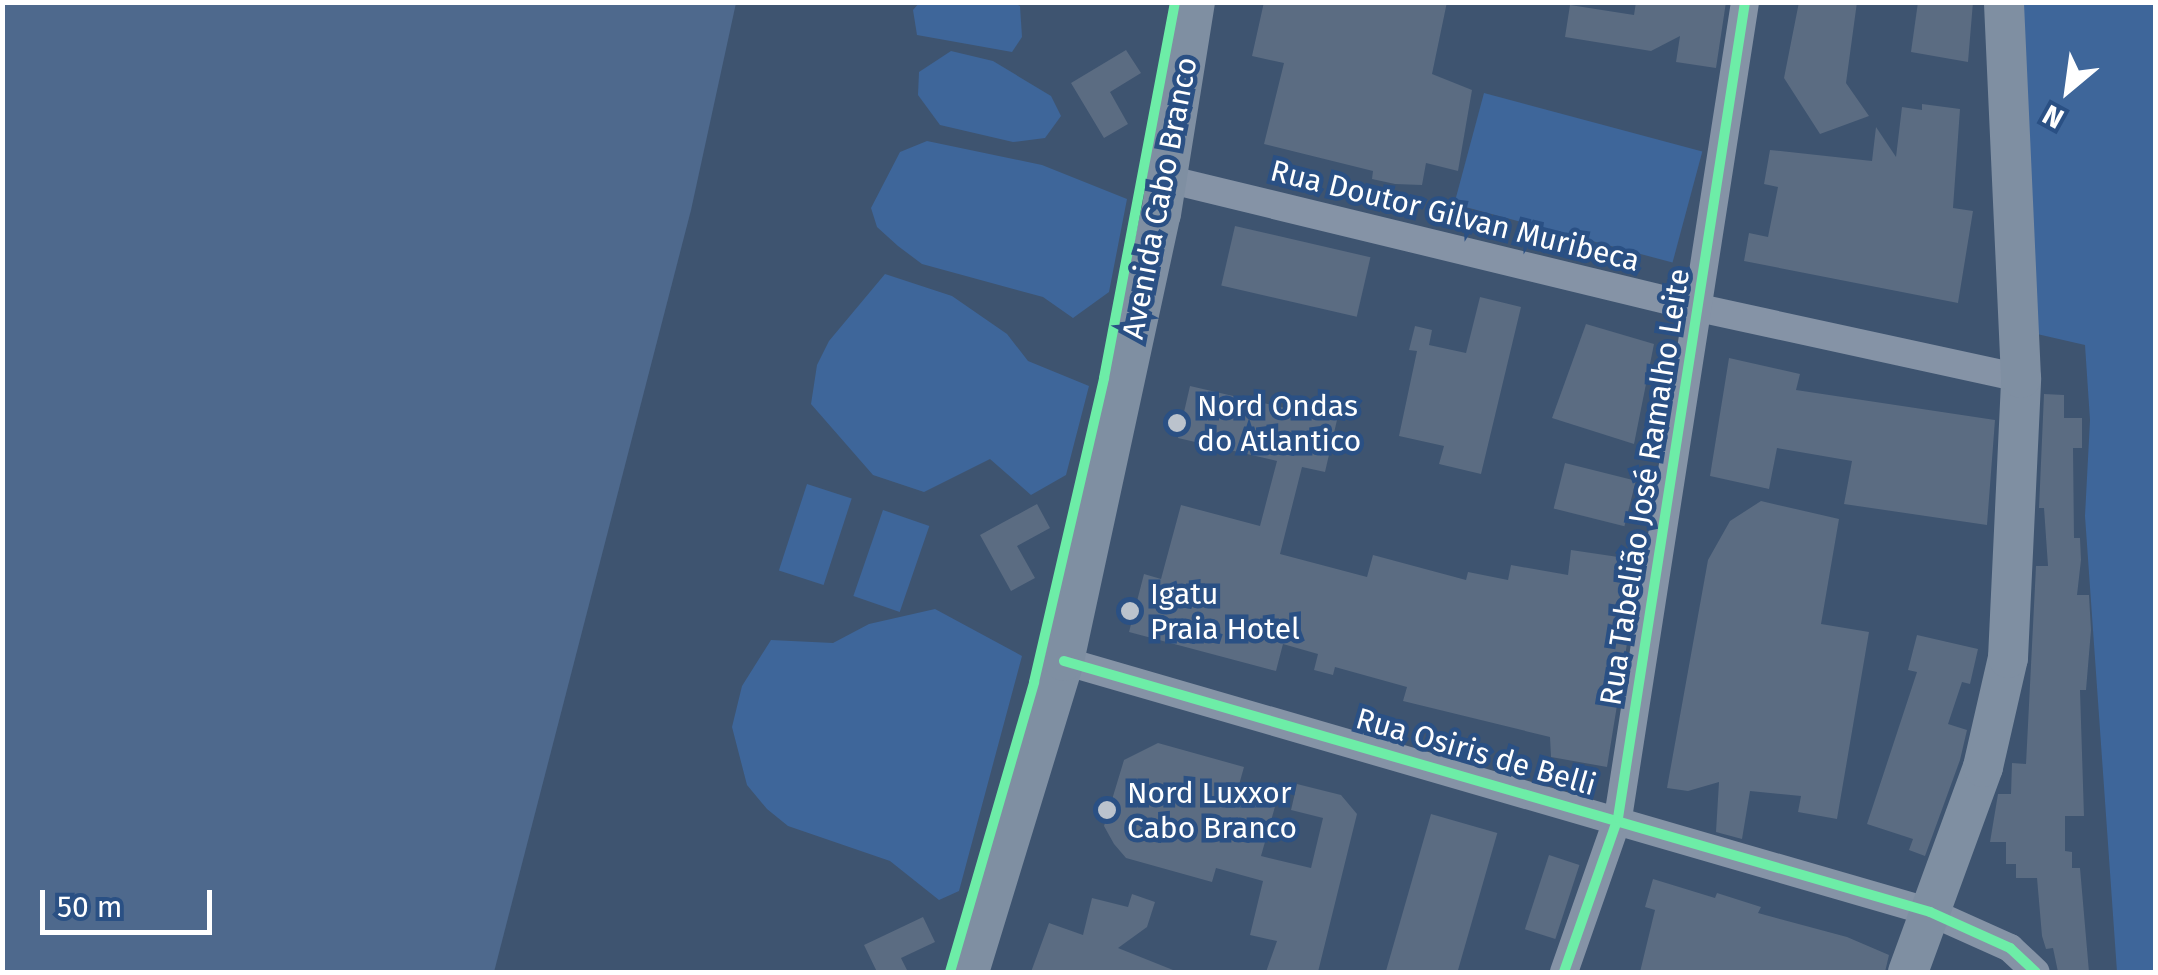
<!DOCTYPE html>
<meta charset="utf-8">
<style>
body{margin:0}
#map{position:relative;width:2158px;height:975px;overflow:hidden;background:#3e5470;font-family:"Fira Sans",sans-serif}
div>[style]{position:absolute}
[style*='--x']{left:calc(var(--x)*1px);top:calc(var(--y)*1px);width:calc(var(--w)*1px);rotate:calc(var(--a)*1deg)}
.green>*{inset:0;background:#3e669a;transform-origin:0 0}
.water>*{inset:0;background:#4e698d}
.building>*{inset:0;background:#5b6c82;transform-origin:0 0}
.minor>*{height:28px;margin:-14px;padding:0 14px;transform-origin:14px;border-radius:14px;background:#8593a6}
.secondary>*{height:40px;margin:-20px;padding:0 20px;transform-origin:20px;border-radius:20px;background:#7f8fa2}
.cycleway>*{height:10px;margin:-5px;padding:0 5px;transform-origin:5px;border-radius:5px;background:#6deda7}
.dots>*{width:28px;height:28px;translate:-50% -50%;box-sizing:border-box;border:5px solid #2a5084;border-radius:50%}
span{translate:-50% -50%;white-space:nowrap;text-align:center;line-height:1.15;-webkit-text-stroke:9px #2a5084;paint-order:stroke}
.street-label{font-size:30px;color:#fff}
.poi-label{font-size:30px;color:#fff}
.left{translate:0 -50%;text-align:left}
.frame{position:absolute;inset:0;border:5px solid #fff;pointer-events:none}
.north{position:absolute;left:2018px;top:40px;width:100px;height:100px;-webkit-text-stroke:8px #2a5084;paint-order:stroke;rotate:209deg;font-size:28px;font-weight:700;line-height:40px;text-align:center;color:#fff}
.north::after{content:'';display:block;margin:auto;width:35px;height:45px;background:#fff;clip-path:polygon(50% 0,100% 100%,50% 72%,0 100%)}
.scale{position:absolute;left:40px;top:890px;width:172px;height:45px;box-sizing:border-box;border:5px solid #fff;border-top:0;padding-left:12px;font-size:30px;line-height:35px;white-space:nowrap;color:#fff;-webkit-text-stroke:8px #2a5084;paint-order:stroke}
</style>
<div id="map">
<div class="green">
<i style="clip-path:polygon(919px 3px,1014px 3px,1020px 6px,1022px 37px,1012px 52px,917px 35px,913px 10px)"></i>
<i style="clip-path:polygon(2022px 3px,2155px 3px,2155px 972px,2117px 972px,2085px 516px,2090px 420px,2085px 345px,2037px 334px)"></i>
<i style="clip-path:polygon(951px 51px,993px 61px,1051px 96px,1061px 116px,1045px 138px,1013px 142px,940px 125px,918px 95px,919px 72px)"></i>
<i style="left:1484px;top:93px;width:226px;height:115px;rotate:15deg"></i>
<i style="clip-path:polygon(927px 141px,1042px 165px,1127px 199px,1109px 292px,1073px 318px,1043px 297px,922px 264px,898px 246px,877px 227px,871px 208px,900px 152px)"></i>
<i style="clip-path:polygon(885px 274px,952px 296px,1007px 334px,1028px 361px,1089px 386px,1066px 475px,1031px 495px,990px 459px,924px 492px,873px 475px,811px 404px,817px 365px,829px 341px)"></i>
<i style="left:807px;top:484px;width:47px;height:91px;rotate:18deg"></i>
<i style="left:883px;top:510px;width:49px;height:91px;rotate:19deg"></i>
<i style="clip-path:polygon(935px 609px,1022px 656px,959px 891px,939px 900px,890px 861px,788px 826px,767px 809px,747px 785px,732px 727px,742px 686px,771px 640px,833px 643px,869px 624px)"></i>
</div>
<div class="water">
<i style="clip-path:polygon(2px 3px,736px 3px,691px 210px,494px 972px,3px 972px)"></i>
</div>
<div class="building">
<i style="clip-path:polygon(1264px 2px,1447px 2px,1432px 74px,1472px 90px,1458px 171px,1426px 163px,1422px 185px,1395px 184px,1372px 179px,1373px 171px,1264px 144px,1284px 63px,1252px 56px)"></i>
<i style="clip-path:polygon(1636px 2px,1726px 2px,1716px 68px,1676px 62px,1680px 36px,1651px 51px,1565px 37px,1570px 5px,1634px 15px)"></i>
<i style="clip-path:polygon(1799px 2px,1857px 2px,1846px 83px,1869px 116px,1820px 134px,1784px 78px)"></i>
<i style="clip-path:polygon(1918px 2px,1973px 2px,1968px 62px,1911px 52px)"></i>
<i style="clip-path:polygon(1126px 50px,1141px 73px,1110px 92px,1128px 124px,1104px 138px,1071px 83px)"></i>
<i style="clip-path:polygon(1922px 104px,1960px 109px,1953px 208px,1973px 211px,1958px 303px,1744px 261px,1749px 233px,1768px 237px,1778px 187px,1764px 184px,1770px 150px,1872px 161px,1876px 127px,1896px 157px,1902px 107px,1922px 110px)"></i>
<i style="left:1235px;top:226px;width:139px;height:61px;rotate:13deg"></i>
<i style="clip-path:polygon(1480px 297px,1521px 307px,1481px 474px,1439px 464px,1444px 446px,1399px 436px,1417px 351px,1409px 350px,1415px 326px,1432px 330px,1429px 345px,1466px 353px)"></i>
<i style="clip-path:polygon(1586px 324px,1654px 344px,1634px 444px,1552px 418px)"></i>
<i style="clip-path:polygon(1729px 358px,1800px 374px,1796px 390px,1995px 420px,1987px 525px,1844px 504px,1852px 461px,1777px 448px,1769px 489px,1710px 476px)"></i>
<i style="clip-path:polygon(1190px 386px,1337px 420px,1325px 472px,1302px 467px,1280px 554px,1367px 577px,1373px 555px,1466px 580px,1468px 572px,1508px 580px,1511px 565px,1568px 575px,1571px 550px,1625px 558px,1617px 622px,1630px 625px,1607px 767px,1551px 757px,1550px 737px,1403px 701px,1407px 687px,1335px 667px,1333px 675px,1314px 670px,1318px 654px,1283px 644px,1276px 671px,1129px 632px,1144px 574px,1161px 579px,1181px 505px,1260px 526px,1277px 461px,1178px 438px)"></i>
<i style="clip-path:polygon(2044px 394px,2064px 395px,2064px 418px,2082px 418px,2082px 448px,2073px 448px,2074px 538px,2080px 538px,2081px 560px,2077px 595px,2089px 595px,2091px 630px,2086px 690px,2080px 690px,2084px 816px,2065px 816px,2065px 851px,2072px 852px,2072px 868px,2080px 868px,2089px 972px,2058px 972px,2053px 948px,2046px 949px,2042px 936px,2037px 878px,2016px 878px,2016px 864px,2006px 864px,2006px 842px,1990px 842px,1998px 794px,2011px 794px,2012px 763px,2026px 764px,2036px 566px,2048px 566px,2044px 508px,2039px 508px)"></i>
<i style="left:1565px;top:463px;width:73px;height:47px;rotate:14deg"></i>
<i style="clip-path:polygon(1761px 501px,1839px 519px,1821px 624px,1869px 632px,1837px 819px,1798px 812px,1801px 796px,1750px 791px,1742px 839px,1716px 832px,1719px 782px,1688px 791px,1667px 788px,1708px 560px,1730px 521px)"></i>
<i style="clip-path:polygon(1037px 504px,1050px 528px,1017px 546px,1035px 578px,1011px 591px,980px 535px)"></i>
<i style="clip-path:polygon(1917px 635px,1978px 649px,1970px 684px,1962px 682px,1948px 724px,1967px 730px,1960px 760px,1925px 856px,1909px 850px,1913px 839px,1867px 824px,1917px 672px,1908px 670px)"></i>
<i style="clip-path:polygon(1158px 743px,1244px 767px,1239px 785px,1278px 796px,1261px 856px,1311px 868px,1323px 818px,1291px 810px,1297px 784px,1341px 795px,1357px 814px,1318px 972px,1266px 972px,1277px 941px,1250px 935px,1263px 881px,1216px 868px,1212px 882px,1126px 858px,1114px 844px,1104px 826px,1124px 760px)"></i>
<i style="left:1431px;top:814px;width:69px;height:164px;rotate:16deg"></i>
<i style="left:1549px;top:855px;width:32px;height:78px;rotate:18deg"></i>
<i style="clip-path:polygon(1653px 879px,1715px 898px,1717px 893px,1761px 907px,1758px 913px,1847px 937px,1889px 955px,1885px 972px,1640px 972px,1655px 910px,1645px 907px)"></i>
<i style="clip-path:polygon(1132px 894px,1155px 902px,1147px 927px,1118px 948px,1178px 972px,1031px 972px,1049px 923px,1083px 935px,1092px 898px,1128px 907px)"></i>
<i style="clip-path:polygon(923px 917px,935px 942px,901px 958px,908px 972px,877px 972px,864px 945px)"></i>
</div>
<div class="minor">
<i style="--x:1167;--y:179;--w:547;--a:13.63"></i>
<i style="--x:1699;--y:308;--w:330;--a:12.3"></i>
<i style="--x:1064;--y:661;--w:902;--a:16.16"></i>
<i style="--x:1930;--y:912;--w:88;--a:24.2"></i>
<i style="--x:2010;--y:948;--w:35;--a:43"></i>
<i style="--x:1564;--y:972;--w:163;--a:-70.7"></i>
<i style="--x:1618;--y:818;--w:826;--a:-81.15"></i>
</div>
<div class="secondary">
<i style="--x:969;--y:972;--w:325;--a:-73"></i>
<i style="--x:1064;--y:661;--w:457;--a:-77.8"></i>
<i style="--x:1161;--y:214;--w:215;--a:-80.9"></i>
<i style="--x:1908;--y:972;--w:218;--a:-69.9"></i>
<i style="--x:1983;--y:767;--w:112;--a:-77.1"></i>
<i style="--x:2008;--y:658;--w:280;--a:-87.3"></i>
<i style="--x:2021;--y:378;--w:376;--a:-92.6"></i>
</div>
<div class="cycleway">
<i style="--x:1064;--y:661;--w:902;--a:16.16"></i>
<i style="--x:1930;--y:912;--w:88;--a:24.2"></i>
<i style="--x:2010;--y:948;--w:35;--a:43"></i>
<i style="--x:950;--y:972;--w:302;--a:-73.8"></i>
<i style="--x:1034;--y:682;--w:312;--a:-77"></i>
<i style="--x:1104;--y:378;--w:383;--a:-79.3"></i>
<i style="--x:1564;--y:972;--w:163;--a:-70.7"></i>
<i style="--x:1618;--y:818;--w:826;--a:-81.15"></i>
</div>
<div class="dots">
<i style="left:1177px;top:423px;background:#bbc3cd"></i>
<i style="left:1130px;top:611px;background:#bbc3cd"></i>
<i style="left:1107px;top:810px;background:#bbc3cd"></i>
</div>
<div class="street-label">
<span style="left:1160px;top:198px;rotate:-79deg">Avenida Cabo Branco</span>
<span style="left:1455px;top:216px;rotate:14deg">Rua Doutor Gilvan Muribeca</span>
<span style="left:1645px;top:487px;rotate:-81deg">Rua Tabelião José Ramalho Leite</span>
<span style="left:1476px;top:752px;rotate:16deg">Rua Osiris de Belli</span>
</div>
<div class="poi-label">
<span class="left" style="left:1197px;top:423px">Nord Ondas<br>do Atlantico</span>
<span class="left" style="left:1150px;top:611px">Igatu<br>Praia Hotel</span>
<span class="left" style="left:1127px;top:810px">Nord Luxxor<br>Cabo Branco</span>
</div>
<div class="frame"></div>
<div class="north">N</div>
<div class="scale">50 m</div>
</div>
